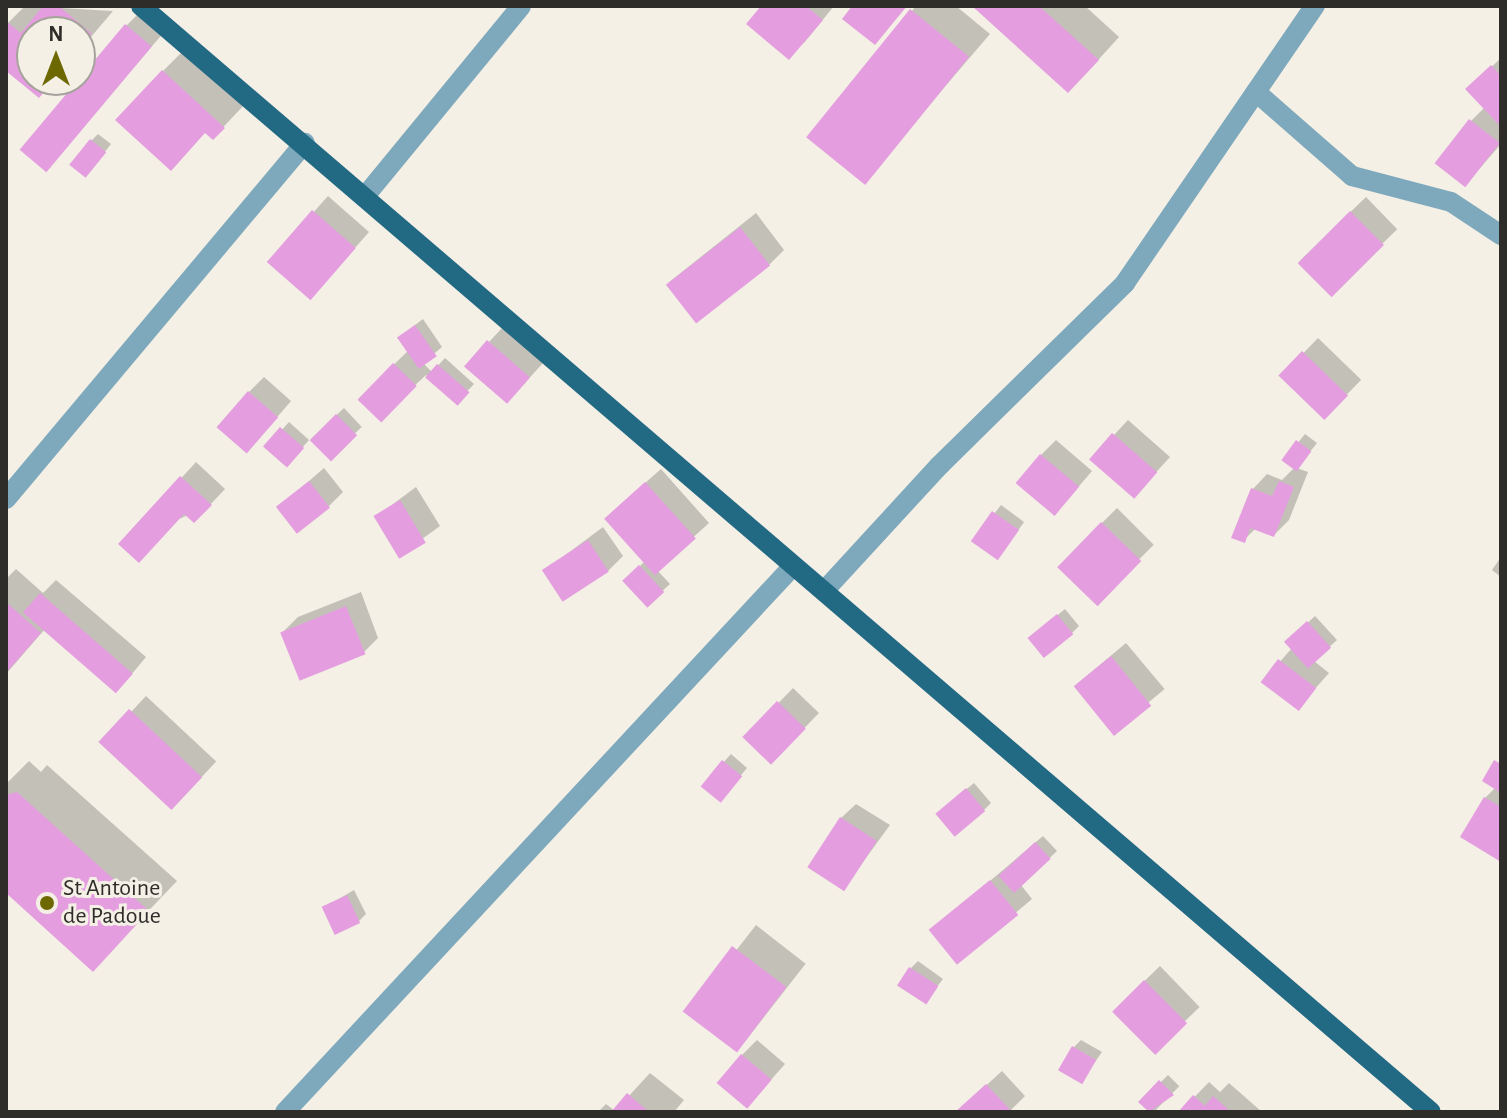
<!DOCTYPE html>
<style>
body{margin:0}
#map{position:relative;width:1507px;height:1118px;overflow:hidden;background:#f4f0e6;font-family:"Alegreya Sans",sans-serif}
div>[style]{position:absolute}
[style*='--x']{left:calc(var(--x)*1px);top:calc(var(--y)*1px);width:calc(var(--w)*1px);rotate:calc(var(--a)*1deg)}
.shadow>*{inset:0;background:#0003;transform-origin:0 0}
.building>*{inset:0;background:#e49edf;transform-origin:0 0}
.minor>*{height:20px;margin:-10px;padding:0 10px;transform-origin:10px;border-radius:10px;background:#7ea8bb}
.major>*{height:20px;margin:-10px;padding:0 10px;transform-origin:10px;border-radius:10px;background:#226984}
.dots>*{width:22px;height:22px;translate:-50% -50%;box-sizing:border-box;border:4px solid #f4f0e6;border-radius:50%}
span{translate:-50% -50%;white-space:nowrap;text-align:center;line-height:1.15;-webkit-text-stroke:6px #f4f0e6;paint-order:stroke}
.poi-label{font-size:24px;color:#2f2d2a}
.left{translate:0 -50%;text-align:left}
.frame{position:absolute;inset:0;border:8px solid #2f2d2a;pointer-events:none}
.north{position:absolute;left:16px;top:16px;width:80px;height:80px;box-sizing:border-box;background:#f4f0e6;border:2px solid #a5a29b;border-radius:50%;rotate:0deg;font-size:22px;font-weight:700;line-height:32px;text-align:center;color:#2f2d2a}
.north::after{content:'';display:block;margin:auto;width:28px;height:36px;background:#6d6800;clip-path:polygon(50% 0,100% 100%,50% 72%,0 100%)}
</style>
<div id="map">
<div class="shadow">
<i style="clip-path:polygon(25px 6px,113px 11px,80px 50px,80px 32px,32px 32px,32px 80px,54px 80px,39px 95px,6px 68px,6px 25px)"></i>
<i style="clip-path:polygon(146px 6px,172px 23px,46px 169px,126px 26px)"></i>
<i style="clip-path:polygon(764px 6px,834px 6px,804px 43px)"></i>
<i style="clip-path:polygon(916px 6px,956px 6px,990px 34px,864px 181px,808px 136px)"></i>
<i style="clip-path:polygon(975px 6px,1085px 6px,1119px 37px,1090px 69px)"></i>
<i style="clip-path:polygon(185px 49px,245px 104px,213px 138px,163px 71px)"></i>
<i style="clip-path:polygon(1501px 58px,1501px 144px,1466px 184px,1471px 121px,1485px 107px,1468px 89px)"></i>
<i style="clip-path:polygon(98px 134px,111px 144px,92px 168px,91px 141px)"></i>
<i style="clip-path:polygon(328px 196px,369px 232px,324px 283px,269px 262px)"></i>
<i style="left:1366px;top:197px;width:45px;height:93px;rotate:46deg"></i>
<i style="clip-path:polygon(756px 213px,784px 250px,769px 265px,668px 283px)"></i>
<i style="clip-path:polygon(423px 319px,442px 347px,423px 363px,432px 372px,445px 358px,474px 384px,457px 402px,426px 375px,379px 419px,359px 398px,408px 351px,399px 337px)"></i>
<i style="clip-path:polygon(503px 327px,544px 362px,522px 386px,489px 342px)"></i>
<i style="left:1318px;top:338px;width:60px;height:52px;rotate:44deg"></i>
<i style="clip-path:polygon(264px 377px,291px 401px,261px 436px,249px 392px)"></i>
<i style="left:344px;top:408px;width:26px;height:45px;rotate:47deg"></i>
<i style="clip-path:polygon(1128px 420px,1170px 457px,1149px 480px,1114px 435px)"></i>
<i style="left:289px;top:422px;width:27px;height:35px;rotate:42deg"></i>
<i style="clip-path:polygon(1305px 434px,1317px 443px,1297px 468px,1308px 472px,1289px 520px,1274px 535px,1256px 528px,1244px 540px,1253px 489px,1267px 474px,1282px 480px,1294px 468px,1284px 460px)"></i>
<i style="clip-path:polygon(1056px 440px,1092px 471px,1069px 498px,1041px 455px)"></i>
<i style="clip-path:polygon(196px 462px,225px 489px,209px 506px,121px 544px)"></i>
<i style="clip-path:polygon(324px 468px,343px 492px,328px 507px,279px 507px)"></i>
<i style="clip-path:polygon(661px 469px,709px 523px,657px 570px,670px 584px,647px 605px,625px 581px,645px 561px,621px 504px)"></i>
<i style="clip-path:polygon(416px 487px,440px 526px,400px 555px,377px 516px)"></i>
<i style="clip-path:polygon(1001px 505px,1024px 522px,1004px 551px,973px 541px)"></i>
<i style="left:1117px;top:508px;width:52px;height:82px;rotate:45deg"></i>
<i style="clip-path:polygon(603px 527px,623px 556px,608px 571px,544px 571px)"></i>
<i style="clip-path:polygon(1501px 557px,1501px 577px,1492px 570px)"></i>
<i style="clip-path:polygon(16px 569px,43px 593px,56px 580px,146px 657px,131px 675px,45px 629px,6px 674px,6px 579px)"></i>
<i style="clip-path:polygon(361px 592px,378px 638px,363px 653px,283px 632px,298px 617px)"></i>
<i style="clip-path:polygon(1065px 609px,1079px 626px,1072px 633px,1038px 631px)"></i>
<i style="clip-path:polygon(1315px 616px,1337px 640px,1314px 661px,1329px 673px,1297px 709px,1262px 682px,1292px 648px,1287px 642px)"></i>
<i style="left:1126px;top:643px;width:60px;height:67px;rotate:50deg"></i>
<i style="left:793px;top:688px;width:36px;height:67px;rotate:44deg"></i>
<i style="left:146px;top:696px;width:96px;height:63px;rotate:43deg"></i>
<i style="clip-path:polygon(731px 754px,747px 768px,726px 793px,702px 786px)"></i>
<i style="clip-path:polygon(1501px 756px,1501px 859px,1485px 798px,1496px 787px)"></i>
<i style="clip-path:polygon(29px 761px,41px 772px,47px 765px,177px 881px,93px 969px,6px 891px,6px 784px)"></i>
<i style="clip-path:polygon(974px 783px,991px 803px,984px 810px,945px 807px)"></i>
<i style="clip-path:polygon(856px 804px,890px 825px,844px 888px,841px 818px)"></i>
<i style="clip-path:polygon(1043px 836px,1057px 851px,1021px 885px,1032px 899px,958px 961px,932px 930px)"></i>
<i style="clip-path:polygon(354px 890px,366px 914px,359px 921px,325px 907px)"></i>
<i style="left:756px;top:925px;width:63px;height:111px;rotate:38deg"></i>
<i style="clip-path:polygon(918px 961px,943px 979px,926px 1001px,911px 968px)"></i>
<i style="left:1160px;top:966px;width:57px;height:64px;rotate:46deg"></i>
<i style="clip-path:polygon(757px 1040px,785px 1064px,761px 1091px,742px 1055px)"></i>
<i style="clip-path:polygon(1081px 1040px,1102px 1052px,1081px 1082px,1074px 1047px)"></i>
<i style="clip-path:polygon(1002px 1071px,1025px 1096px,1009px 1112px,957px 1112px)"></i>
<i style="clip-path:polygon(650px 1073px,684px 1100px,674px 1112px,598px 1112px,606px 1104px,615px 1111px)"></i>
<i style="left:1168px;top:1075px;width:16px;height:38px;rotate:45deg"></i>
<i style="clip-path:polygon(1209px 1082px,1220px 1092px,1229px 1083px,1262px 1112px,1180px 1112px)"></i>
</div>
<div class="building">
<i style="clip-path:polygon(43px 6px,59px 6px,92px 34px,80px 49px,80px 32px,32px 32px,32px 80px,54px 80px,39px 98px,6px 71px,6px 21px,21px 33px)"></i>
<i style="clip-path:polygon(761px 6px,806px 6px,823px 20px,789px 60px,746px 24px)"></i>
<i style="clip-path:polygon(852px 6px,907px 6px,875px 45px,842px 19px)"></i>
<i style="clip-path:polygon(972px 6px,1039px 6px,1099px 60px,1068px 93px)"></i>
<i style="left:910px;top:9px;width:76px;height:165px;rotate:39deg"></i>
<i style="left:125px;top:24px;width:35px;height:164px;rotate:40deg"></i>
<i style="clip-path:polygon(1491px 65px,1501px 76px,1501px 127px,1465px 89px)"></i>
<i style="clip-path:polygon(162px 70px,225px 128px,213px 140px,205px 133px,171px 171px,115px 120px)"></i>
<i style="left:1469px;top:119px;width:39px;height:56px;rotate:38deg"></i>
<i style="left:90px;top:139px;width:21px;height:33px;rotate:39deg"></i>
<i style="left:312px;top:210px;width:58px;height:69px;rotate:41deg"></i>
<i style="left:1350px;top:211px;width:48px;height:74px;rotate:45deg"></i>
<i style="left:740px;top:227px;width:49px;height:94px;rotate:52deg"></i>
<i style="left:415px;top:325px;width:38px;height:22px;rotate:55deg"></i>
<i style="left:487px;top:340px;width:57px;height:35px;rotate:41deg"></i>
<i style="left:1302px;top:351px;width:64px;height:34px;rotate:44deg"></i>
<i style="left:393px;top:363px;width:33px;height:51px;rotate:44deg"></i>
<i style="left:437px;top:364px;width:43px;height:18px;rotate:41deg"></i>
<i style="left:248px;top:391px;width:40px;height:48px;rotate:41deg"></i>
<i style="left:336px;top:414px;width:30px;height:37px;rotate:45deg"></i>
<i style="left:280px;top:427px;width:32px;height:26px;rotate:41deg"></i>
<i style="left:1112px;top:433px;width:60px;height:35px;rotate:41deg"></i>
<i style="left:1296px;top:440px;width:19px;height:25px;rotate:36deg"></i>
<i style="left:1040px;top:454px;width:51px;height:38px;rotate:40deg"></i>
<i style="clip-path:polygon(180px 476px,212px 505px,194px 523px,184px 514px,139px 563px,118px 544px)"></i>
<i style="left:309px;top:481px;width:34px;height:42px;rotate:52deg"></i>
<i style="clip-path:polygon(1279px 481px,1294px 487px,1274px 537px,1250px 528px,1245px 543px,1231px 538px,1251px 488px,1272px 496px)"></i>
<i style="left:645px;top:482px;width:76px;height:55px;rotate:48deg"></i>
<i style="left:400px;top:500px;width:50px;height:31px;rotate:59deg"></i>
<i style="left:992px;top:511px;width:33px;height:37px;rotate:35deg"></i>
<i style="left:1101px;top:522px;width:56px;height:63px;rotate:44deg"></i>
<i style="left:588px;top:540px;width:38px;height:55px;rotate:57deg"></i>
<i style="left:639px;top:565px;width:37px;height:23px;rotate:47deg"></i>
<i style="left:40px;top:593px;width:123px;height:26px;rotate:41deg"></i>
<i style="clip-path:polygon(6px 602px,41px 633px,6px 673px)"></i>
<i style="left:346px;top:606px;width:52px;height:71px;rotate:68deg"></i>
<i style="left:1057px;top:614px;width:26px;height:38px;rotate:51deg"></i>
<i style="left:1307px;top:621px;width:36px;height:31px;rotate:48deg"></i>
<i style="left:1111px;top:656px;width:64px;height:48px;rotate:51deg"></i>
<i style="left:1278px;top:659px;width:48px;height:29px;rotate:37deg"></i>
<i style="left:777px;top:701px;width:40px;height:50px;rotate:44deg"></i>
<i style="left:129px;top:709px;width:100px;height:45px;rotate:43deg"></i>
<i style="left:722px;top:760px;width:26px;height:34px;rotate:39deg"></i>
<i style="clip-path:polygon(1494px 760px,1501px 764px,1501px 793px,1482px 781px)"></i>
<i style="left:966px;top:788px;width:30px;height:40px;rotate:50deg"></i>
<i style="clip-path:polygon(17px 792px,149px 911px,93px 972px,6px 893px,6px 795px)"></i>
<i style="clip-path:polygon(1484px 797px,1501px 807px,1501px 862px,1460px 837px)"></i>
<i style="left:840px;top:817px;width:44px;height:60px;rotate:33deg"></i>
<i style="left:1035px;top:842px;width:23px;height:50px;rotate:47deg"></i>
<i style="left:990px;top:880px;width:45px;height:79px;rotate:51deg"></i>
<i style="left:347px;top:895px;width:31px;height:28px;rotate:65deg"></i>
<i style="left:732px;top:946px;width:68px;height:82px;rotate:37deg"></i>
<i style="left:909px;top:967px;width:35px;height:22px;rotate:33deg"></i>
<i style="left:1144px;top:980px;width:61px;height:45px;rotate:45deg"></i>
<i style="left:1072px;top:1046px;width:28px;height:28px;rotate:30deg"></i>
<i style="left:741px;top:1054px;width:40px;height:38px;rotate:40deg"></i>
<i style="clip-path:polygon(1159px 1080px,1174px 1095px,1149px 1112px,1138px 1102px)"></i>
<i style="clip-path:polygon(986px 1084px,1012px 1112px,955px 1112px)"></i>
<i style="clip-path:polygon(627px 1093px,649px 1112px,611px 1112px)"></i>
<i style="clip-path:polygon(1193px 1095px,1205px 1106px,1213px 1096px,1231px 1112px,1178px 1112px)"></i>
</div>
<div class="minor">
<i style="--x:1256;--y:92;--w:128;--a:41.2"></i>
<i style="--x:1352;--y:176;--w:102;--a:14.7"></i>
<i style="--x:1451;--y:202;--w:60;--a:33.4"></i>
<i style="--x:366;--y:195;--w:244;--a:-50.6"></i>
<i style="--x:6;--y:499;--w:465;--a:-50"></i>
<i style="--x:824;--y:591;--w:171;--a:-47.4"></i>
<i style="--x:940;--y:465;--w:260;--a:-44.5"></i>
<i style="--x:1125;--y:283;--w:336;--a:-55.6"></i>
<i style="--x:285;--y:1112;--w:746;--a:-47.06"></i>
</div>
<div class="major">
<i style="--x:141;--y:6;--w:1699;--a:40.61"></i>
</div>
<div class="dots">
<i style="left:47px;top:903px;background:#6d6800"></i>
</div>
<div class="poi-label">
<span class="left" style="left:63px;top:903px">St Antoine<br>de Padoue</span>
</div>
<div class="frame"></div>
<div class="north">N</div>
</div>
